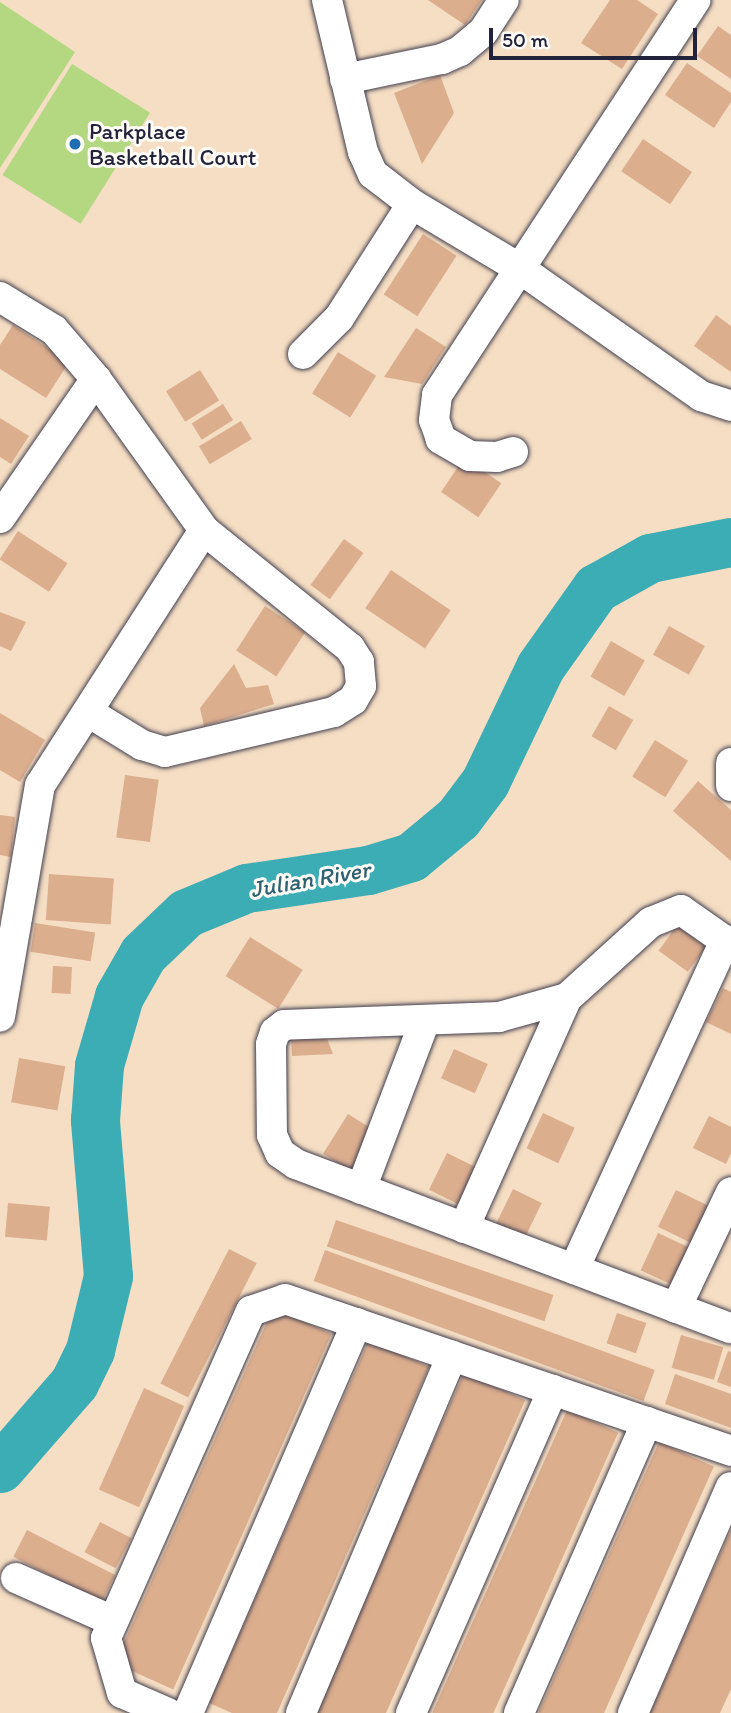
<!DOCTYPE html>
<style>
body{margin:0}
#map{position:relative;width:731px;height:1713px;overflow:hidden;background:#f5dec3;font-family:Itim,sans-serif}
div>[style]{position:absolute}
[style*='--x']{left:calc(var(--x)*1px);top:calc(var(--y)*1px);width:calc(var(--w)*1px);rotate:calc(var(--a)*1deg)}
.green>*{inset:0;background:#b3d881;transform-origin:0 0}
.river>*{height:49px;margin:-24.5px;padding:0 24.5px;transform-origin:24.5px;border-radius:24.5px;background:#3cadb5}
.building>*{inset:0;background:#dbae8e;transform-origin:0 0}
.roads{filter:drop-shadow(0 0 2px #423e4f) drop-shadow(0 0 2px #423e4f)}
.street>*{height:30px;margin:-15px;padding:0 15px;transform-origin:15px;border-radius:15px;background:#fff}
.dots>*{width:19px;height:19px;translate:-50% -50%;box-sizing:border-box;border:4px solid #fdfcf7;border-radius:50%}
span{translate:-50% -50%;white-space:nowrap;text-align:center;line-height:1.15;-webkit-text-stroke:6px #fdfcf7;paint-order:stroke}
.poi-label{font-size:23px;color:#22223b}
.left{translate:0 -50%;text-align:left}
.water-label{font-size:24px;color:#2e6172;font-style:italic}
.scale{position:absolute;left:489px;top:28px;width:208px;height:32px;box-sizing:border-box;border:4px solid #22223b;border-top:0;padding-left:9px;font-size:21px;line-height:24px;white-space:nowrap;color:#22223b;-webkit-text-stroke:5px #fdfcf7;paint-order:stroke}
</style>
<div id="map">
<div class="green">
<i style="clip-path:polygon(0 2px,75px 52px,0 168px)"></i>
<i style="left:72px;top:64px;width:92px;height:131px;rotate:32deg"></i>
</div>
<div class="river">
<i style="--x:0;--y:1468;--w:113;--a:-49"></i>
<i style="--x:74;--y:1383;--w:37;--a:-64"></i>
<i style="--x:90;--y:1350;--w:76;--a:-76.3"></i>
<i style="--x:108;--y:1276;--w:157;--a:-94.8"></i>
<i style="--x:95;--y:1120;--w:55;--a:-85.8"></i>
<i style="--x:99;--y:1065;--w:72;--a:-73.8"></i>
<i style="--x:119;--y:996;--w:48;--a:-60.3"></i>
<i style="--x:143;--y:954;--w:59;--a:-43.6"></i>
<i style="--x:186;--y:913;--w:65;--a:-22.6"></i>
<i style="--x:246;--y:888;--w:123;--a:-8.4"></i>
<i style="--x:368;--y:870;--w:45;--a:-16.8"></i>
<i style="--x:411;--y:857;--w:61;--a:-39.7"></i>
<i style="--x:458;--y:818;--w:45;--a:-53.1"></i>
<i style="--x:485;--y:782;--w:127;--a:-64.4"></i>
<i style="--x:540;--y:667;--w:97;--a:-54.7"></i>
<i style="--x:596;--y:588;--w:62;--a:-29.1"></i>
<i style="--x:650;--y:558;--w:83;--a:-11.2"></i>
</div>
<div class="building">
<i style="clip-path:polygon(428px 0,482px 0,465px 25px)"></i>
<i style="clip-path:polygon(610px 0,637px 0,658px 14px,622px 69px,581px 43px)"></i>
<i style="clip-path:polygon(718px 26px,731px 35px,731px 79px,697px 56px)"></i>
<i style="clip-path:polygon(687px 63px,731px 93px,731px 102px,714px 128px,665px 95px)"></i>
<i style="clip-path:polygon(440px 75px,454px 113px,422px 164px,394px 93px)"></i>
<i style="left:643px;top:139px;width:59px;height:39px;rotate:34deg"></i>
<i style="left:423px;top:234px;width:40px;height:72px;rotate:33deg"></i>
<i style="clip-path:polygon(716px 315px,731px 326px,731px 372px,694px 346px)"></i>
<i style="clip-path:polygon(13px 325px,69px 362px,46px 398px,0 369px,0 345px)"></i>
<i style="clip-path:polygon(416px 328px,446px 347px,422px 384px,384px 377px)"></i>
<i style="left:338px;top:352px;width:45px;height:49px;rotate:32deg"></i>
<i style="left:200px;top:370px;width:36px;height:40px;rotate:58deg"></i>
<i style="left:223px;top:404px;width:19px;height:37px;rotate:58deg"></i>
<i style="clip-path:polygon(0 418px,29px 436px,11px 464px,0 457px)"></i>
<i style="left:241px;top:421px;width:21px;height:49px;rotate:59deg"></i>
<i style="left:464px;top:458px;width:45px;height:41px;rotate:34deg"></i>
<i style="left:18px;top:531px;width:59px;height:34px;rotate:33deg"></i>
<i style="left:344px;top:539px;width:24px;height:57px;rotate:36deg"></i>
<i style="left:391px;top:570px;width:72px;height:46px;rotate:34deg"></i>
<i style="left:265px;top:606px;width:48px;height:53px;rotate:33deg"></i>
<i style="clip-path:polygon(0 612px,26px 622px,11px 651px,0 646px)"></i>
<i style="left:669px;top:626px;width:41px;height:33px;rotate:29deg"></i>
<i style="left:611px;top:641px;width:39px;height:41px;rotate:30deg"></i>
<i style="clip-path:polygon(234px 664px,246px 688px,268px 685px,274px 704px,204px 726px,200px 708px)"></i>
<i style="left:609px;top:706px;width:28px;height:35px;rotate:30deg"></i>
<i style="clip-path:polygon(0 713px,45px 740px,20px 782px,0 770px)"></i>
<i style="left:655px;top:740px;width:39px;height:43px;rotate:32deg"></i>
<i style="left:125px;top:775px;width:34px;height:63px;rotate:8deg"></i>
<i style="clip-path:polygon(698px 781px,731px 810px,731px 861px,673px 811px)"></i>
<i style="clip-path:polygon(0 815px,15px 817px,11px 857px,0 855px)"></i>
<i style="left:49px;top:874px;width:65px;height:46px;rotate:4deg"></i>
<i style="left:35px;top:923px;width:61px;height:29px;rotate:9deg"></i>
<i style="left:678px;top:924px;width:36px;height:33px;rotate:36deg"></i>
<i style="left:250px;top:937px;width:62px;height:46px;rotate:32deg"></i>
<i style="left:53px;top:966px;width:19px;height:27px;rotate:3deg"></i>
<i style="clip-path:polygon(723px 988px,731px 992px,731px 1034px,706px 1022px)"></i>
<i style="clip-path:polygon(324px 1031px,333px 1054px,292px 1056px,291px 1033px)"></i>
<i style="left:454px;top:1049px;width:37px;height:32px;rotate:24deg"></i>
<i style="left:19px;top:1058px;width:47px;height:45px;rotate:10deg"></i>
<i style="left:543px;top:1113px;width:35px;height:39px;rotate:25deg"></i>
<i style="left:348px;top:1114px;width:36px;height:47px;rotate:32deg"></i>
<i style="clip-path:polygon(709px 1116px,731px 1127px,731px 1153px,726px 1164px,693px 1148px)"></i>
<i style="left:447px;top:1153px;width:34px;height:41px;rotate:26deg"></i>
<i style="left:513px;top:1189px;width:32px;height:38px;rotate:26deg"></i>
<i style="left:676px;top:1190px;width:39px;height:41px;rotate:26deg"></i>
<i style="left:8px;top:1203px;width:42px;height:34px;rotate:5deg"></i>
<i style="left:336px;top:1220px;width:230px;height:28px;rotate:19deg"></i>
<i style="left:658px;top:1233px;width:35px;height:41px;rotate:25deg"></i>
<i style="left:229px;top:1249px;width:31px;height:151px;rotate:27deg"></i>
<i style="left:325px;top:1250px;width:351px;height:33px;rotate:20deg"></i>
<i style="left:273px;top:1308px;width:64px;height:389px;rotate:24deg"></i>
<i style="left:617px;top:1313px;width:31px;height:32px;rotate:19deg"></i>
<i style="left:681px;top:1335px;width:44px;height:34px;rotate:16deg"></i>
<i style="clip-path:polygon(369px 1340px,429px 1367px,277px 1713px,232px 1713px,209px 1703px)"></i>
<i style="clip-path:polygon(728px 1351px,731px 1352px,731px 1387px,717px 1382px)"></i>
<i style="left:464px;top:1373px;width:67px;height:372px;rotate:24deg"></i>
<i style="clip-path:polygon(675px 1374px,731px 1394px,731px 1428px,665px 1404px)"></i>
<i style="left:144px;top:1388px;width:44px;height:111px;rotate:24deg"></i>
<i style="left:567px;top:1410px;width:56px;height:331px;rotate:24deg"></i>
<i style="left:659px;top:1442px;width:60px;height:296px;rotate:24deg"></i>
<i style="left:100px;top:1522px;width:35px;height:34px;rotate:27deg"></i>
<i style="left:27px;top:1530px;width:99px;height:30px;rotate:27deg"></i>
<i style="clip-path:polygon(731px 1530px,731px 1689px,720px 1713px,650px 1713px)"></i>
</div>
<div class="roads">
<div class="street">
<i style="--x:327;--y:0;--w:156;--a:76.7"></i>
<i style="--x:363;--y:152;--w:24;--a:66"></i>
<i style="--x:373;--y:174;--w:49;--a:37.6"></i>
<i style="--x:412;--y:204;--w:125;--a:30.9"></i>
<i style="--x:519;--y:268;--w:223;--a:35.1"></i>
<i style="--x:701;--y:396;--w:32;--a:18"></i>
<i style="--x:345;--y:79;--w:99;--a:-11.7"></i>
<i style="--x:442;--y:59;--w:20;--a:-24"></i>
<i style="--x:460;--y:51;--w:30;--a:-40"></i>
<i style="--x:483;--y:32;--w:38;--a:-57"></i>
<i style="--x:0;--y:297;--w:63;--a:31.4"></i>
<i style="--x:54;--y:330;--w:65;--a:49.4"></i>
<i style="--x:96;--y:379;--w:186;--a:54.4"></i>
<i style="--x:204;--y:530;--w:303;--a:122.7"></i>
<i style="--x:40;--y:785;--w:235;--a:99.8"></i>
<i style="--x:303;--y:354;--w:51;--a:-45"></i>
<i style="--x:339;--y:318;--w:135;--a:-57.4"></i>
<i style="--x:513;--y:452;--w:17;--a:163"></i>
<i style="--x:497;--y:457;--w:27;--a:-178"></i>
<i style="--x:470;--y:456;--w:34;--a:-150"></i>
<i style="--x:441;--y:439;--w:20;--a:-110"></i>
<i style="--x:434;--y:420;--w:25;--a:-83"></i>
<i style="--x:437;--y:395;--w:472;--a:-56.8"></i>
<i style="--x:0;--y:518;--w:169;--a:-55.4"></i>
<i style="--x:88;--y:712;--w:63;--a:31.4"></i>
<i style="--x:142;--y:745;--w:24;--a:17"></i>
<i style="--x:165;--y:752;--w:174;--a:-13.3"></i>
<i style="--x:334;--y:712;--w:22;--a:-32"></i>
<i style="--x:353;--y:700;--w:16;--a:-60"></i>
<i style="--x:361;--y:686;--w:24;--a:-95"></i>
<i style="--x:359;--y:662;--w:17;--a:-123"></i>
<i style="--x:350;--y:648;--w:188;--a:-141.1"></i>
<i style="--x:731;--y:763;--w:23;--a:90"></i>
<i style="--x:731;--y:945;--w:61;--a:-145"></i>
<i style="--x:681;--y:910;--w:32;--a:158"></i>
<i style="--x:651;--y:922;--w:113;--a:137.9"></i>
<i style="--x:567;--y:998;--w:71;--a:164.4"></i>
<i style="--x:499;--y:1017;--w:215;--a:177.9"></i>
<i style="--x:284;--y:1025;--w:11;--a:142"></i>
<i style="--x:275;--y:1032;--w:13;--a:108"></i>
<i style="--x:271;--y:1044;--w:91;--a:89.4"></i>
<i style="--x:272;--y:1135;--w:20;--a:66"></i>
<i style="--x:280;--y:1153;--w:19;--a:35"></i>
<i style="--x:296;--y:1164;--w:465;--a:20.7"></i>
<i style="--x:361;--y:1189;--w:178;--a:-69.2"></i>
<i style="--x:464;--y:1228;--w:252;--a:-65.9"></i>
<i style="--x:574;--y:1269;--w:362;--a:-65.3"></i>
<i style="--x:676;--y:1308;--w:128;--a:-64.6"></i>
<i style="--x:16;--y:1578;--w:106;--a:23.9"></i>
<i style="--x:168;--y:1713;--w:50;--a:-156.5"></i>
<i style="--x:122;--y:1693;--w:57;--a:-106.2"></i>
<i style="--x:106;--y:1638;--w:358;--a:-66.1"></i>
<i style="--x:251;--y:1311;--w:36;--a:-19"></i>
<i style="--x:285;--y:1299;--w:471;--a:18.8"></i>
<i style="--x:188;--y:1713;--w:425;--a:-66.6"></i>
<i style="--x:301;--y:1713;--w:388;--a:-67.1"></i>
<i style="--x:411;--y:1713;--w:353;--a:-66.3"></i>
<i style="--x:519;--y:1713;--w:318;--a:-66.3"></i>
<i style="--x:633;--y:1713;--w:246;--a:-66.6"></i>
</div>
</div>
<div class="dots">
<i style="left:75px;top:144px;background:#1f6fb2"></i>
</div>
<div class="poi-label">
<span class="left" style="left:89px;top:144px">Parkplace<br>Basketball Court</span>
</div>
<div class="water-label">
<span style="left:310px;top:879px;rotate:-10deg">Julian River</span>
</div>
<div class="scale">50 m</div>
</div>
